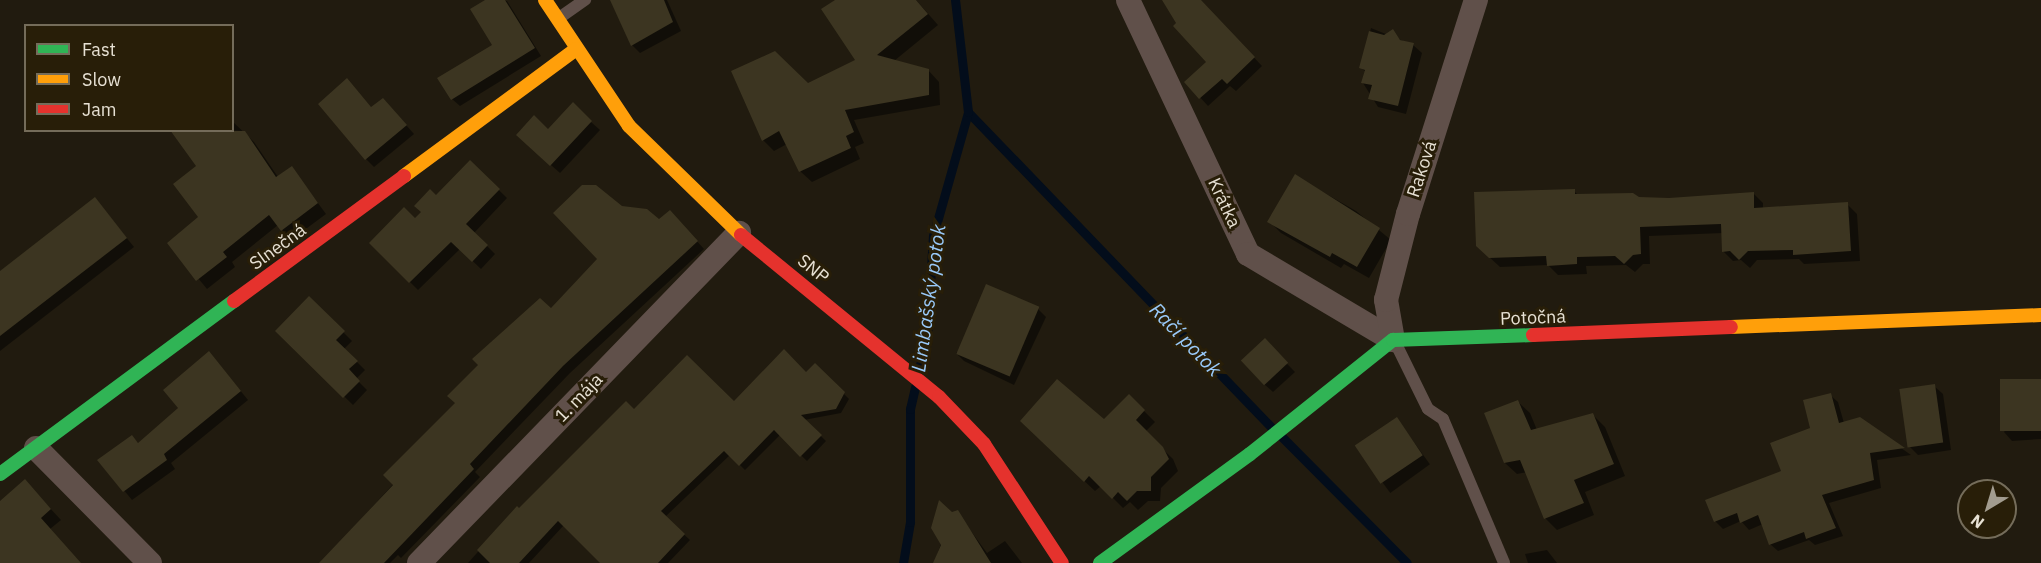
<!DOCTYPE html>
<meta charset="utf-8">
<style>
body{margin:0}
#map{position:relative;width:2041px;height:563px;overflow:hidden;background:#211b0f;font-family:"IBM Plex Sans",sans-serif}
div>[style]{position:absolute}
[style*='--x']{left:calc(var(--x)*1px);top:calc(var(--y)*1px);width:calc(var(--w)*1px);rotate:calc(var(--a)*1deg)}
.shadow>*{inset:0;background:#0007;transform-origin:0 0}
.stream>*{height:9px;margin:-4.5px;padding:0 4.5px;transform-origin:4.5px;border-radius:4.5px;background:#030d1b}
.building>*{inset:0;background:#3c3521;transform-origin:0 0}
.lane>*{height:12px;margin:-6px;padding:0 6px;transform-origin:6px;border-radius:6px;background:#60504a}
.street>*{height:24px;margin:-12px;padding:0 12px;transform-origin:12px;border-radius:12px;background:#60504a}
.fast>*{height:14px;margin:-7px;padding:0 7px;transform-origin:7px;border-radius:7px;background:#30b455}
.slow>*{height:14px;margin:-7px;padding:0 7px;transform-origin:7px;border-radius:7px;background:#ff9f0a}
.jam>*{height:14px;margin:-7px;padding:0 7px;transform-origin:7px;border-radius:7px;background:#e5322d}
span{translate:-50% -50%;white-space:nowrap;text-align:center;line-height:1.15;-webkit-text-stroke:6px #281e08;paint-order:stroke}
.street-label{font-size:18px;color:#e7e1d4}
.water-label{font-size:20px;color:#99c9f8;font-style:italic}
.legend{position:absolute;left:24px;top:24px;width:210px;height:108px;box-sizing:border-box;background:#281e08;border:2px solid #746c5a;margin:0;padding:8px 10px;list-style:none;font-size:18px;color:#e7e1d4}
.legend li{display:flex;align-items:center;gap:12px;height:30px}
.legend b{width:30px;border:2px solid #746c5a}
.north{position:absolute;left:1957px;top:479px;width:60px;height:60px;box-sizing:border-box;background:#281e08;border:2px solid #746c5a;border-radius:50%;rotate:218deg;font-size:16px;font-weight:700;line-height:24px;text-align:center;color:#e7e1d4}
.north::after{content:'';display:block;margin:auto;width:21px;height:27px;background:#a29c8f;clip-path:polygon(50% 0,100% 100%,50% 72%,0 100%)}
</style>
<div id="map">
<div class="shadow">
<i style="clip-path:polygon(488px 0,507px 1px,541px 56px,460px 106px,452px 99px,494px 45px)"></i>
<i style="clip-path:polygon(621px 0,667px 0,681px 31px,640px 53px,632px 45px)"></i>
<i style="clip-path:polygon(838px 0,916px 0,938px 25px,894px 61px,928px 70px,939px 82px,940px 105px,854px 120px,864px 143px,855px 147px,860px 159px,812px 182px,801px 172px,787px 144px,774px 151px,763px 140px,808px 85px,857px 60px)"></i>
<i style="clip-path:polygon(1163px 0,1200px 0,1262px 66px,1236px 91px,1230px 86px,1208px 106px,1186px 82px,1208px 62px)"></i>
<i style="clip-path:polygon(1371px 28px,1413px 45px,1422px 53px,1406px 114px,1378px 107px,1363px 83px,1366px 72px,1361px 68px)"></i>
<i style="clip-path:polygon(391px 108px,414px 134px,374px 167px,366px 159px,372px 109px)"></i>
<i style="clip-path:polygon(232px 121px,254px 142px,278px 177px,292px 168px,326px 214px,291px 240px,278px 225px,232px 262px,235px 267px,207px 289px,169px 243px,200px 217px,198px 166px,172px 130px,232px 130px)"></i>
<i style="clip-path:polygon(591px 122px,600px 130px,560px 173px,526px 143px,549px 131px)"></i>
<i style="clip-path:polygon(470px 162px,507px 198px,474px 233px,495px 254px,481px 269px,460px 249px,418px 290px,371px 243px,415px 220px)"></i>
<i style="clip-path:polygon(1295px 176px,1356px 211px,1391px 240px,1369px 278px,1344px 264px,1341px 268px,1281px 233px,1269px 221px)"></i>
<i style="clip-path:polygon(1574px 191px,1579px 196px,1669px 199px,1753px 193px,1763px 203px,1763px 209px,1847px 204px,1857px 214px,1860px 261px,1804px 264px,1799px 259px,1757px 260px,1750px 268px,1741px 260px,1733px 261px,1723px 251px,1723px 233px,1649px 236px,1650px 264px,1643px 264px,1635px 272px,1626px 265px,1586px 266px,1587px 274px,1558px 275px,1548px 265px,1500px 267px,1487px 255px)"></i>
<i style="clip-path:polygon(95px 199px,134px 247px,0 351px,0 273px)"></i>
<i style="clip-path:polygon(621px 208px,659px 221px,677px 219px,704px 249px,570px 373px,475px 472px,480px 477px,401px 558px,398px 555px,390px 563px,321px 563px,599px 259px)"></i>
<i style="clip-path:polygon(309px 298px,352px 341px,344px 349px,365px 370px,356px 379px,367px 390px,353px 405px,277px 331px)"></i>
<i style="clip-path:polygon(1038px 309px,1046px 317px,1014px 385px,964px 361px,956px 353px)"></i>
<i style="clip-path:polygon(1265px 341px,1295px 372px,1273px 392px,1264px 384px)"></i>
<i style="clip-path:polygon(217px 362px,248px 400px,171px 463px,175px 469px,132px 500px,99px 460px,132px 437px,139px 444px,180px 408px)"></i>
<i style="clip-path:polygon(815px 365px,849px 399px,841px 413px,804px 420px,826px 441px,807px 461px,780px 435px,745px 470px,730px 455px,665px 517px,690px 540px,668px 563px,602px 563px,564px 525px,529px 563px,468px 563px,517px 508px,519px 510px,634px 411px,734px 403px,806px 374px)"></i>
<i style="clip-path:polygon(2041px 381px,2041px 439px,2012px 441px,2004px 432px)"></i>
<i style="clip-path:polygon(1934px 386px,1943px 394px,1951px 450px,1918px 455px,1909px 446px)"></i>
<i style="clip-path:polygon(1830px 395px,1838px 402px,1844px 423px,1860px 419px,1911px 455px,1877px 460px,1881px 488px,1829px 503px,1843px 536px,1815px 545px,1809px 540px,1778px 551px,1770px 544px,1763px 524px,1749px 530px,1741px 521px,1723px 529px,1715px 521px,1783px 472px)"></i>
<i style="clip-path:polygon(1129px 396px,1155px 422px,1145px 432px,1173px 459px,1178px 471px,1161px 488px,1160px 501px,1148px 501px,1138px 510px,1130px 502px,1123px 508px,1101px 486px,1095px 491px,1032px 432px,1104px 421px)"></i>
<i style="clip-path:polygon(1518px 402px,1530px 413px,1537px 430px,1593px 415px,1605px 427px,1625px 476px,1585px 492px,1594px 515px,1557px 530px,1545px 518px,1527px 472px,1517px 474px,1505px 463px)"></i>
<i style="left:1397px;top:419px;width:56px;height:49px;rotate:54deg"></i>
<i style="clip-path:polygon(35px 492px,61px 520px,50px 529px,80px 563px,0 563px,0 503px)"></i>
<i style="clip-path:polygon(957px 512px,987px 553px,1005px 541px,1022px 563px,934px 563px,952px 514px)"></i>
<i style="clip-path:polygon(1547px 550px,1557px 563px,1528px 563px,1525px 554px)"></i>
</div>
<div class="stream">
<i style="--x:968;--y:112;--w:438;--a:46.1"></i>
<i style="--x:918;--y:373;--w:38;--a:-76"></i>
<i style="--x:927;--y:336;--w:100;--a:-86.6"></i>
<i style="--x:933;--y:236;--w:129;--a:-74.2"></i>
<i style="--x:968;--y:112;--w:113;--a:-96.6"></i>
<i style="--x:1282;--y:437;--w:177;--a:45.2"></i>
<i style="--x:903;--y:563;--w:42;--a:-80.3"></i>
<i style="--x:910;--y:522;--w:113;--a:-90"></i>
<i style="--x:910;--y:409;--w:23;--a:-77"></i>
</div>
<div class="building">
<i style="clip-path:polygon(485px 0,505px 0,535px 48px,451px 100px,437px 78px,492px 45px,470px 9px)"></i>
<i style="clip-path:polygon(610px 0,664px 0,673px 22px,631px 46px)"></i>
<i style="clip-path:polygon(835px 0,916px 0,928px 14px,877px 55px,929px 69px,929px 95px,845px 110px,854px 132px,846px 136px,851px 148px,799px 172px,779px 131px,762px 141px,731px 71px,775px 51px,808px 83px,855px 60px,821px 9px)"></i>
<i style="clip-path:polygon(1162px 0,1201px 0,1255px 57px,1227px 84px,1222px 79px,1199px 99px,1184px 82px,1206px 62px,1173px 26px,1176px 23px)"></i>
<i style="clip-path:polygon(1393px 29px,1400px 40px,1414px 43px,1398px 106px,1368px 99px,1372px 85px,1361px 83px,1365px 70px,1359px 68px,1369px 31px,1384px 35px)"></i>
<i style="clip-path:polygon(347px 78px,371px 107px,383px 98px,407px 125px,365px 160px,318px 104px)"></i>
<i style="clip-path:polygon(573px 102px,592px 121px,550px 166px,516px 135px,534px 115px,548px 129px)"></i>
<i style="clip-path:polygon(170px 130px,245px 131px,276px 177px,292px 166px,318px 203px,281px 231px,269px 215px,223px 252px,227px 257px,196px 281px,167px 243px,198px 217px,173px 184px,196px 166px)"></i>
<i style="clip-path:polygon(470px 160px,500px 189px,466px 224px,488px 245px,472px 262px,451px 242px,409px 283px,369px 243px,404px 207px,415px 218px,421px 212px,414px 206px,430px 189px,436px 195px)"></i>
<i style="clip-path:polygon(1295px 174px,1380px 228px,1357px 267px,1332px 253px,1330px 257px,1267px 222px)"></i>
<i style="clip-path:polygon(582px 185px,596px 185px,622px 206px,647px 209px,659px 219px,670px 210px,698px 241px,563px 366px,470px 464px,474px 469px,384px 563px,319px 563px,393px 485px,383px 475px,455px 403px,447px 396px,478px 365px,472px 359px,540px 298px,551px 308px,597px 259px,553px 213px)"></i>
<i style="clip-path:polygon(1575px 189px,1575px 194px,1633px 193px,1639px 197px,1669px 198px,1754px 192px,1754px 208px,1848px 202px,1851px 251px,1793px 255px,1793px 250px,1748px 251px,1739px 260px,1730px 251px,1722px 252px,1721px 224px,1640px 227px,1641px 254px,1633px 255px,1624px 264px,1615px 256px,1577px 257px,1577px 264px,1547px 266px,1546px 256px,1489px 258px,1476px 246px,1474px 192px)"></i>
<i style="clip-path:polygon(95px 197px,127px 238px,0 336px,0 271px)"></i>
<i style="left:986px;top:284px;width:58px;height:76px;rotate:23deg"></i>
<i style="clip-path:polygon(309px 296px,345px 331px,336px 340px,358px 361px,349px 369px,360px 381px,343px 398px,275px 331px)"></i>
<i style="left:1265px;top:338px;width:34px;height:33px;rotate:47deg"></i>
<i style="clip-path:polygon(784px 349px,806px 372px,815px 363px,845px 392px,836px 409px,801px 415px,822px 435px,800px 457px,774px 430px,739px 466px,724px 451px,661px 511px,685px 534px,658px 563px,600px 563px,558px 521px,519px 563px,490px 563px,477px 550px,517px 506px,519px 508px,626px 401px,634px 409px,687px 355px,734px 401px)"></i>
<i style="clip-path:polygon(209px 351px,241px 391px,164px 454px,167px 460px,123px 492px,97px 460px,132px 435px,138px 443px,178px 408px,163px 390px)"></i>
<i style="clip-path:polygon(1057px 379px,1104px 419px,1129px 394px,1145px 410px,1136px 420px,1163px 447px,1169px 459px,1151px 477px,1151px 491px,1137px 491px,1127px 501px,1118px 492px,1112px 499px,1089px 476px,1084px 482px,1020px 421px)"></i>
<i style="left:2041px;top:379px;width:52px;height:41px;rotate:90deg"></i>
<i style="left:1935px;top:384px;width:59px;height:36px;rotate:82deg"></i>
<i style="clip-path:polygon(1831px 393px,1839px 423px,1860px 417px,1905px 448px,1870px 453px,1874px 480px,1822px 495px,1836px 528px,1806px 539px,1804px 532px,1769px 545px,1758px 515px,1740px 523px,1737px 513px,1714px 522px,1705px 500px,1781px 471px,1770px 443px,1810px 428px,1803px 400px)"></i>
<i style="clip-path:polygon(1518px 400px,1531px 430px,1593px 413px,1614px 464px,1574px 480px,1584px 503px,1544px 519px,1520px 460px,1504px 463px,1484px 413px)"></i>
<i style="left:1397px;top:417px;width:46px;height:51px;rotate:56deg"></i>
<i style="clip-path:polygon(25px 479px,51px 509px,41px 518px,81px 563px,0 563px,0 501px)"></i>
<i style="clip-path:polygon(939px 500px,952px 512px,958px 510px,991px 563px,933px 563px,941px 545px,931px 528px)"></i>
</div>
<div class="lane">
<i style="--x:559;--y:18;--w:32;--a:-35"></i>
<i style="--x:1396;--y:344;--w:72;--a:63.8"></i>
<i style="--x:1428;--y:409;--w:18;--a:34"></i>
<i style="--x:1443;--y:419;--w:156;--a:67"></i>
</div>
<div class="street">
<i style="--x:1128;--y:0;--w:281;--a:64.7"></i>
<i style="--x:1248;--y:254;--w:169;--a:30.7"></i>
<i style="--x:1393;--y:340;--w:41;--a:-99.9"></i>
<i style="--x:1386;--y:300;--w:89;--a:-75.7"></i>
<i style="--x:1408;--y:214;--w:225;--a:-72.4"></i>
<i style="--x:36;--y:448;--w:162;--a:45.3"></i>
<i style="--x:419;--y:563;--w:460;--a:-45.9"></i>
</div>
<div class="fast">
<i style="--x:0;--y:474;--w:291;--a:-36.5"></i>
<i style="--x:1100;--y:563;--w:185;--a:-36"></i>
<i style="--x:1250;--y:454;--w:183;--a:-38.6"></i>
<i style="--x:1393;--y:340;--w:140;--a:-2"></i>
</div>
<div class="slow">
<i style="--x:545;--y:0;--w:151;--a:56.3"></i>
<i style="--x:629;--y:126;--w:156;--a:44.2"></i>
<i style="--x:404;--y:176;--w:214;--a:-36.4"></i>
<i style="--x:1731;--y:327;--w:310;--a:-2.2"></i>
</div>
<div class="jam">
<i style="--x:741;--y:235;--w:256;--a:39.3"></i>
<i style="--x:939;--y:397;--w:65;--a:46.2"></i>
<i style="--x:984;--y:444;--w:142;--a:56.8"></i>
<i style="--x:234;--y:301;--w:211;--a:-36.3"></i>
<i style="--x:1533;--y:335;--w:198;--a:-2.3"></i>
</div>
<div class="street-label">
<span style="left:1422px;top:169px;rotate:-72deg">Raková</span>
<span style="left:1224px;top:203px;rotate:65deg">Krátka</span>
<span style="left:278px;top:247px;rotate:-36deg">Slnečná</span>
<span style="left:813px;top:269px;rotate:39deg">SNP</span>
<span style="left:1533px;top:318px;rotate:-2deg">Potočná</span>
<span style="left:579px;top:398px;rotate:-46deg">1. mája</span>
</div>
<div class="water-label">
<span style="left:928px;top:298px;rotate:-82deg">Limbašský potok</span>
<span style="left:1186px;top:339px;rotate:46deg">Račí potok</span>
</div>
<ul class="legend">
<li><b style="height:8px;background:#30b455"></b>Fast</li>
<li><b style="height:8px;background:#ff9f0a"></b>Slow</li>
<li><b style="height:8px;background:#e5322d"></b>Jam</li>
</ul>
<div class="north">N</div>
</div>
